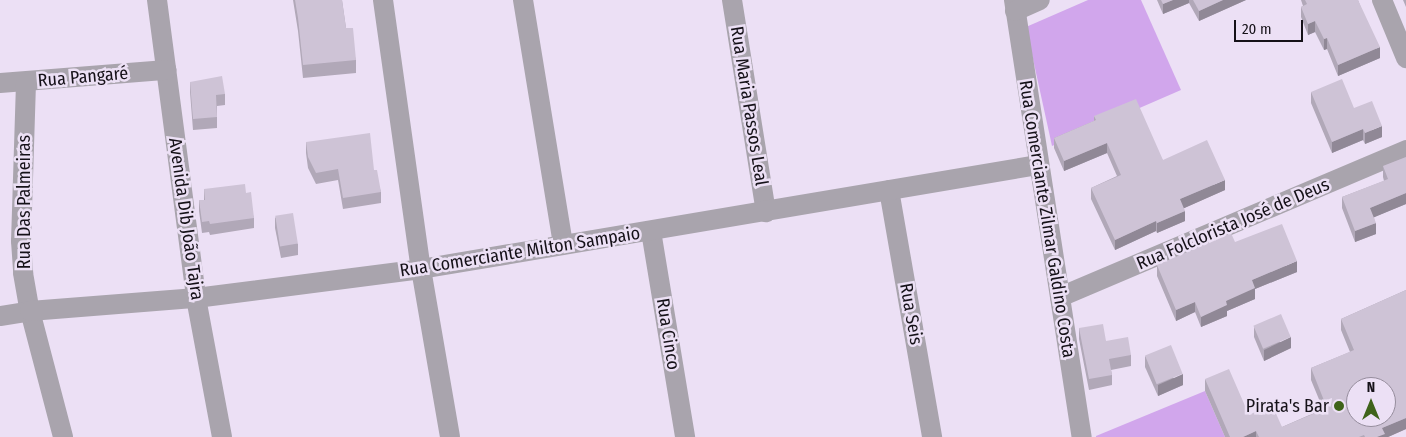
<!DOCTYPE html>
<meta charset="utf-8">
<style>
body{margin:0}
#map{position:relative;width:1406px;height:437px;overflow:hidden;background:#ece0f5;font-family:"Fira Sans Condensed",sans-serif}
div>[style]{position:absolute}
[style*='--x']{left:calc(var(--x)*1px);top:calc(var(--y)*1px);width:calc(var(--w)*1px);rotate:calc(var(--a)*1deg)}
.green>*{inset:0;background:#d1a6ec}
.minor>*{height:20px;margin:-10px;padding:0 10px;transform-origin:10px;border-radius:10px;background:#a9a4ad}
.wall>*{inset:0;background:#b1a8b8}
.shaded-wall>*{inset:0;background:#908896}
.building>*{inset:0;background:#cec3d6;transform-origin:0 0}
.dots>*{width:14px;height:14px;translate:-50% -50%;box-sizing:border-box;border:2px solid #ece0f5;border-radius:50%}
span{translate:-50% -50%;white-space:nowrap;text-align:center;line-height:1.15;-webkit-text-stroke:5px #ece0f5;paint-order:stroke}
.street-label{font-size:18px;color:#151118}
.poi-label{font-size:18px;color:#151118}
.right{translate:-100% -50%;text-align:right}
.north{position:absolute;left:1346px;top:377px;width:50px;height:50px;box-sizing:border-box;background:#ece0f5;border:1px solid #968d9d;border-radius:50%;rotate:0deg;font-size:14px;font-weight:700;line-height:20px;text-align:center;color:#151118}
.north::after{content:'';display:block;margin:auto;width:18px;height:22px;background:#3f631a;clip-path:polygon(50% 0,100% 100%,50% 72%,0 100%)}
.scale{position:absolute;left:1234px;top:20px;width:69px;height:22px;box-sizing:border-box;border:2px solid #151118;border-top:0;padding-left:6px;font-size:15px;line-height:18px;white-space:nowrap;color:#151118;-webkit-text-stroke:4px #ece0f5;paint-order:stroke}
</style>
<div id="map">
<div class="green">
<i style="clip-path:polygon(1088px 0,1141px 0,1181px 90px,1052px 146px,1026px 27px)"></i>
<i style="clip-path:polygon(1205px 391px,1225px 437px,1096px 437px,1096px 436px)"></i>
</div>
<div class="minor">
<i style="--x:157;--y:0;--w:301;--a:82.5"></i>
<i style="--x:196;--y:298;--w:141;--a:79.4"></i>
<i style="--x:383;--y:0;--w:272;--a:82"></i>
<i style="--x:421;--y:269;--w:170;--a:80.2"></i>
<i style="--x:523;--y:0;--w:248;--a:80.7"></i>
<i style="--x:732;--y:0;--w:215;--a:80.9"></i>
<i style="--x:1014;--y:0;--w:442;--a:81.2"></i>
<i style="--x:1382;--y:0;--w:63;--a:67.5"></i>
<i style="--x:1015;--y:11;--w:27;--a:-24"></i>
<i style="--x:0;--y:83;--w:167;--a:-4.5"></i>
<i style="--x:26;--y:83;--w:158;--a:91.8"></i>
<i style="--x:21;--y:241;--w:32;--a:86"></i>
<i style="--x:23;--y:273;--w:39;--a:80"></i>
<i style="--x:30;--y:311;--w:130;--a:75.3"></i>
<i style="--x:889;--y:190;--w:251;--a:80.1"></i>
<i style="--x:651;--y:231;--w:209;--a:80.6"></i>
<i style="--x:1060;--y:297;--w:376;--a:-23"></i>
<i style="--x:0;--y:316;--w:30;--a:-9"></i>
<i style="--x:30;--y:311;--w:167;--a:-4.5"></i>
<i style="--x:196;--y:298;--w:227;--a:-7.3"></i>
<i style="--x:421;--y:269;--w:626;--a:-9.57"></i>
</div>
<div class="wall">
<i style="clip-path:polygon(293px 0,342px 0,346px 28px,356px 60px,356px 73px,303px 78px,298px 31px)"></i>
<i style="clip-path:polygon(1157px 0,1246px 0,1199px 21px,1189px 3px,1163px 14px)"></i>
<i style="clip-path:polygon(1301px 0,1358px 0,1380px 58px,1338px 76px,1327px 49px,1324px 50px,1315px 32px,1308px 35px,1301px 17px,1301px 7px,1303px 6px)"></i>
<i style="clip-path:polygon(1403px 0,1406px 0,1406px 7px)"></i>
<i style="clip-path:polygon(190px 82px,225px 94px,225px 105px,217px 106px,217px 128px,193px 130px,190px 92px)"></i>
<i style="clip-path:polygon(1311px 92px,1382px 137px,1365px 144px,1363px 140px,1332px 153px,1311px 103px)"></i>
<i style="clip-path:polygon(1094px 116px,1163px 160px,1225px 190px,1184px 208px,1185px 221px,1157px 233px,1156px 231px,1115px 250px,1091px 199px,1091px 188px,1117px 176px,1107px 153px,1064px 171px,1054px 148px,1054px 138px,1094px 121px)"></i>
<i style="clip-path:polygon(306px 142px,374px 170px,381px 192px,381px 203px,343px 209px,338px 180px,316px 184px,308px 168px,306px 153px)"></i>
<i style="clip-path:polygon(1406px 157px,1406px 204px,1374px 217px,1376px 234px,1355px 242px,1342px 208px,1342px 197px,1384px 181px,1383px 177px,1383px 166px)"></i>
<i style="clip-path:polygon(204px 189px,246px 193px,254px 218px,254px 228px,210px 235px,209px 232px,202px 233px,199px 211px,199px 200px,204px 200px)"></i>
<i style="clip-path:polygon(275px 217px,298px 244px,298px 255px,281px 258px,275px 228px)"></i>
<i style="clip-path:polygon(1235px 242px,1297px 272px,1255px 289px,1255px 299px,1227px 311px,1227px 316px,1201px 327px,1195px 312px,1176px 321px,1157px 276px,1157px 265px)"></i>
<i style="clip-path:polygon(1406px 290px,1406px 429px,1388px 437px,1225px 437px,1205px 391px,1205px 379px,1249px 415px,1261px 415px,1282px 427px,1323px 409px,1311px 380px,1311px 368px,1350px 352px,1341px 330px,1341px 319px)"></i>
<i style="clip-path:polygon(1254px 327px,1291px 348px,1264px 361px,1254px 337px)"></i>
<i style="clip-path:polygon(1079px 328px,1106px 341px,1131px 355px,1131px 366px,1111px 370px,1112px 375px,1112px 385px,1089px 390px,1079px 339px)"></i>
<i style="clip-path:polygon(1145px 356px,1183px 385px,1158px 396px,1145px 367px)"></i>
</div>
<div class="shaded-wall">
<i style="clip-path:polygon(1173px 0,1189px 0,1189px 3px,1163px 14px,1163px 4px)"></i>
<i style="clip-path:polygon(1223px 0,1246px 0,1199px 21px,1199px 11px)"></i>
<i style="clip-path:polygon(1315px 21px,1315px 32px,1308px 35px,1308px 24px)"></i>
<i style="clip-path:polygon(1327px 38px,1327px 49px,1324px 50px,1324px 39px)"></i>
<i style="clip-path:polygon(1380px 47px,1380px 58px,1338px 76px,1338px 65px)"></i>
<i style="clip-path:polygon(1382px 126px,1382px 137px,1365px 144px,1365px 133px)"></i>
<i style="clip-path:polygon(1363px 129px,1363px 140px,1332px 153px,1332px 142px)"></i>
<i style="clip-path:polygon(1107px 143px,1107px 153px,1064px 171px,1064px 161px)"></i>
<i style="clip-path:polygon(1225px 180px,1225px 190px,1180px 210px,1180px 199px)"></i>
<i style="clip-path:polygon(1406px 193px,1406px 204px,1370px 219px,1370px 208px)"></i>
<i style="clip-path:polygon(1185px 211px,1185px 221px,1157px 233px,1157px 223px)"></i>
<i style="clip-path:polygon(1156px 221px,1156px 231px,1115px 250px,1115px 240px)"></i>
<i style="clip-path:polygon(1376px 223px,1376px 234px,1355px 242px,1355px 231px)"></i>
<i style="clip-path:polygon(1297px 261px,1297px 272px,1255px 289px,1255px 299px,1227px 311px,1227px 316px,1201px 327px,1201px 317px,1226px 301px,1252px 280px)"></i>
<i style="clip-path:polygon(1195px 302px,1195px 312px,1176px 321px,1176px 310px)"></i>
<i style="clip-path:polygon(1291px 337px,1291px 348px,1264px 361px,1264px 350px)"></i>
<i style="clip-path:polygon(1183px 374px,1183px 385px,1158px 396px,1158px 385px)"></i>
<i style="clip-path:polygon(1406px 418px,1406px 429px,1388px 437px,1377px 437px,1382px 428px)"></i>
<i style="clip-path:polygon(1256px 431px,1256px 437px,1243px 437px)"></i>
</div>
<div class="building">
<i style="clip-path:polygon(295px 0,342px 0,346px 28px,353px 28px,356px 60px,303px 65px,298px 18px)"></i>
<i style="clip-path:polygon(1161px 0,1173px 0,1163px 4px)"></i>
<i style="clip-path:polygon(1193px 0,1223px 0,1199px 11px)"></i>
<i style="clip-path:polygon(1305px 0,1358px 0,1380px 47px,1338px 65px,1327px 38px,1324px 39px,1315px 21px,1308px 24px,1301px 7px,1307px 4px)"></i>
<i style="clip-path:polygon(222px 76px,225px 94px,216px 95px,217px 117px,193px 119px,190px 82px)"></i>
<i style="clip-path:polygon(1342px 79px,1354px 108px,1372px 101px,1382px 126px,1365px 133px,1363px 129px,1332px 142px,1311px 92px)"></i>
<i style="clip-path:polygon(1136px 99px,1163px 160px,1207px 140px,1225px 180px,1180px 199px,1185px 211px,1157px 223px,1156px 221px,1115px 240px,1091px 188px,1121px 175px,1107px 143px,1064px 161px,1054px 138px,1096px 120px,1094px 116px)"></i>
<i style="clip-path:polygon(370px 133px,374px 170px,377px 170px,381px 192px,343px 198px,338px 169px,316px 173px,308px 157px,306px 142px)"></i>
<i style="clip-path:polygon(1406px 157px,1406px 193px,1370px 208px,1376px 223px,1355px 231px,1342px 197px,1388px 179px,1383px 166px)"></i>
<i style="clip-path:polygon(245px 184px,246px 193px,251px 192px,254px 218px,210px 224px,209px 221px,202px 222px,199px 200px,205px 200px,204px 189px)"></i>
<i style="left:293px;top:213px;width:31px;height:18px;rotate:81deg"></i>
<i style="clip-path:polygon(1282px 224px,1297px 261px,1252px 280px,1255px 288px,1226px 301px,1227px 305px,1201px 317px,1195px 302px,1176px 310px,1157px 265px,1231px 233px,1235px 242px)"></i>
<i style="clip-path:polygon(evenodd,1406px 290px,1406px 418px,1382px 428px,1385px 434px,1377px 437px,1365px 437px,1364px 435px,1359px 437px,1259px 437px,1256px 431px,1243px 437px,1230px 437px,1205px 379px,1229px 369px,1249px 415px,1259px 410px,1261px 415px,1274px 409px,1282px 427px,1327px 408px,1311px 368px,1354px 350px,1341px 319px,1406px 290px,1356px 387px,1386px 387px,1386px 417px,1356px 417px,1356px 387px)"></i>
<i style="left:1281px;top:314px;width:25px;height:30px;rotate:67deg"></i>
<i style="clip-path:polygon(1103px 324px,1106px 341px,1128px 337px,1131px 355px,1109px 359px,1112px 375px,1089px 379px,1079px 328px)"></i>
<i style="left:1171px;top:345px;width:31px;height:28px;rotate:68deg"></i>
</div>
<div class="dots">
<i style="left:1339px;top:406px;background:#3f631a"></i>
</div>
<div class="street-label">
<span style="left:83px;top:77px;rotate:-5deg">Rua Pangaré</span>
<span style="left:749px;top:106px;rotate:81deg">Rua Maria Passos Leal</span>
<span style="left:24px;top:202px;rotate:-90deg">Rua Das Palmeiras</span>
<span style="left:186px;top:219px;rotate:82deg">Avenida Dib João Tajra</span>
<span style="left:1047px;top:219px;rotate:81deg">Rua Comerciante Zilmar Galdino Costa</span>
<span style="left:1233px;top:224px;rotate:-23deg">Rua Folclorista José de Deus</span>
<span style="left:520px;top:252px;rotate:-9deg">Rua Comerciante Milton Sampaio</span>
<span style="left:911px;top:314px;rotate:80deg">Rua Seis</span>
<span style="left:668px;top:334px;rotate:81deg">Rua Cinco</span>
</div>
<div class="poi-label">
<span class="right" style="left:1329px;top:406px">Pirata's Bar</span>
</div>
<div class="north">N</div>
<div class="scale">20 m</div>
</div>
